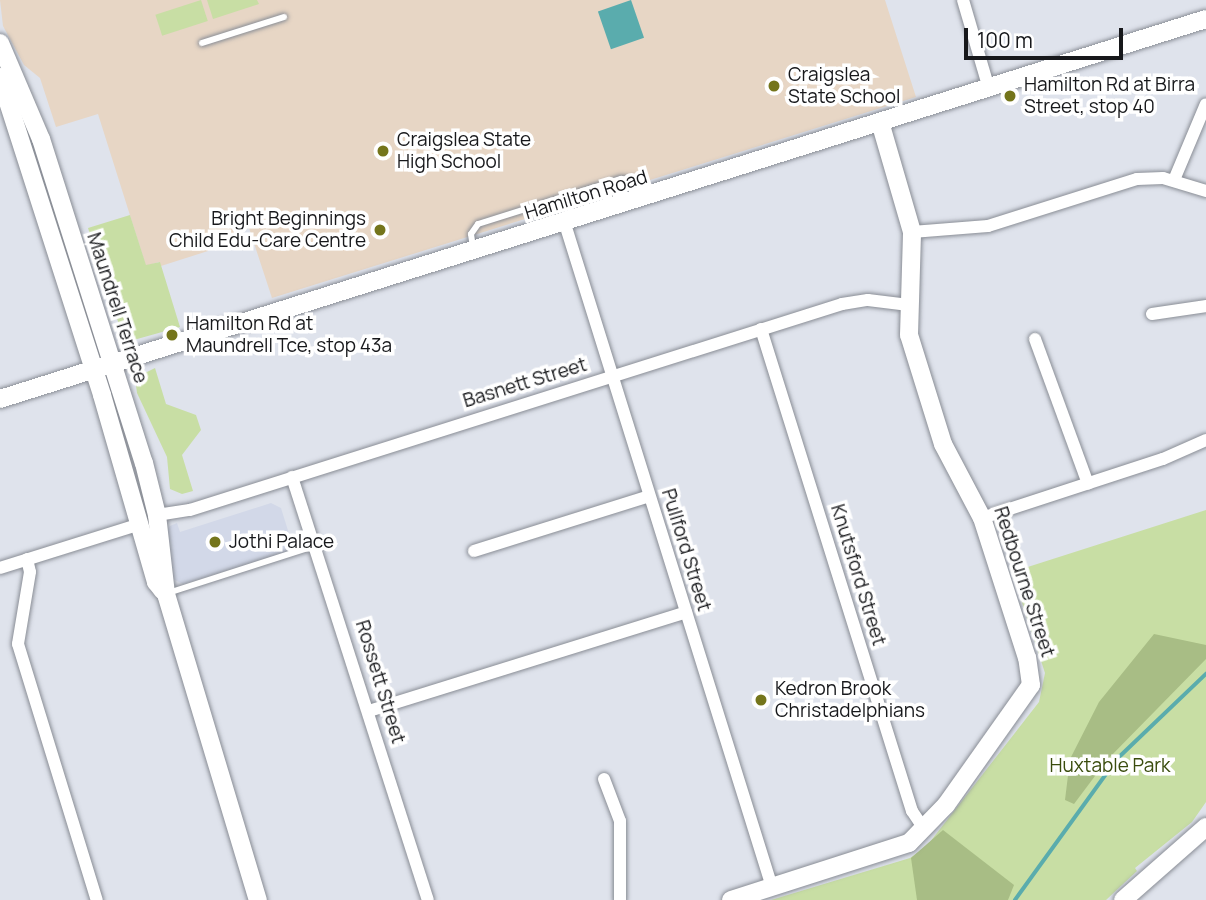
<!DOCTYPE html>
<style>
body{margin:0}
#map{position:relative;width:1206px;height:900px;overflow:hidden;background:#dfe3ec;font-family:Manrope,sans-serif}
div>[style]{position:absolute}
[style*='--x']{left:calc(var(--x)*1px);top:calc(var(--y)*1px);width:calc(var(--w)*1px);rotate:calc(var(--a)*1deg)}
.built>*{inset:0;background:#d2d8e8}
.education>*{inset:0;background:#e7d6c5}
.green>*{inset:0;background:#c8dea4;transform-origin:0 0}
.forest>*{inset:0;background:#a8bd85}
.water>*{inset:0;background:#5aacad;transform-origin:0 0}
.stream>*{height:3.5px;margin:-1.75px;padding:0 1.75px;transform-origin:1.75px;border-radius:1.75px;background:#5aacad}
.roads{filter:drop-shadow(0 0 2px #898d95) drop-shadow(0 0 2px #898d95)}
.lane>*{height:6px;margin:-3px;padding:0 3px;transform-origin:3px;border-radius:3px;background:#fff}
.street>*{height:12px;margin:-6px;padding:0 6px;transform-origin:6px;border-radius:6px;background:#fff}
.secondary>*{height:18px;margin:-9px;padding:0 9px;transform-origin:9px;border-radius:9px;background:#fff}
.dots>*{width:19px;height:19px;translate:-50% -50%;box-sizing:border-box;border:4px solid #fff;border-radius:50%}
span{translate:-50% -50%;white-space:nowrap;text-align:center;line-height:1.15;-webkit-text-stroke:7px #fff;paint-order:stroke}
.poi-label{font-size:19px;color:#17181b}
.left{translate:0 -50%;text-align:left}
.right{translate:-100% -50%;text-align:right}
.street-label{font-size:19px;color:#17181b}
.park-label{font-size:19px;color:#3a4c0d}
.scale{position:absolute;left:964px;top:28px;width:159px;height:32px;box-sizing:border-box;border:4px solid #17181b;border-top:0;padding-left:9px;font-size:21px;line-height:24px;white-space:nowrap;color:#17181b;-webkit-text-stroke:5px #fff;paint-order:stroke}
</style>
<div id="map">
<div class="built">
<i style="clip-path:polygon(271px 503px,281px 508px,294px 550px,183px 584px,173px 579px,166px 531px,170px 526px,177px 523px,180px 532px)"></i>
</div>
<div class="education">
<i style="clip-path:polygon(0 0,885px 0,916px 97px,272px 298px,249px 228px,205px 243px,208px 251px,161px 266px,159px 262px,146px 266px,98px 114px,56px 127px,40px 78px,24px 65px,3px 26px)"></i>
</div>
<div class="green">
<i style="left:201px;top:0;width:22px;height:48px;rotate:72deg"></i>
<i style="clip-path:polygon(207px 0,257px 0,259px 4px,213px 19px)"></i>
<i style="clip-path:polygon(130px 215px,146px 265px,160px 262px,180px 327px,130px 341px,122px 334px,88px 228px)"></i>
<i style="clip-path:polygon(155px 368px,166px 404px,196px 415px,201px 430px,182px 455px,193px 491px,182px 494px,170px 489px,167px 457px,137px 393px,135px 378px)"></i>
<i style="clip-path:polygon(1206px 510px,1206px 802px,1192px 822px,1135px 868px,1137px 871px,1106px 900px,771px 900px,910px 858px,926px 847px,1039px 702px,1045px 673px,1012px 572px)"></i>
</div>
<div class="forest">
<i style="clip-path:polygon(1154px 634px,1206px 645px,1206px 659px,1107px 760px,1074px 804px,1065px 800px,1070px 759px,1099px 702px)"></i>
<i style="clip-path:polygon(943px 830px,1014px 885px,1008px 900px,917px 900px,911px 858px)"></i>
</div>
<div class="water">
<i style="left:631px;top:0;width:40px;height:35px;rotate:71deg"></i>
</div>
<div class="stream">
<i style="--x:1015;--y:900;--w:174;--a:-54.1"></i>
<i style="--x:1117;--y:759;--w:123;--a:-43.7"></i>
</div>
<div class="roads">
<div class="lane">
<i style="--x:202;--y:43;--w:86;--a:-17.6"></i>
<i style="--x:473;--y:247;--w:13;--a:-99"></i>
<i style="--x:471;--y:234;--w:12;--a:-55"></i>
<i style="--x:478;--y:224;--w:150;--a:-17.5"></i>
<i style="--x:621;--y:179;--w:17;--a:3"></i>
<i style="--x:638;--y:180;--w:16;--a:63"></i>
<i style="--x:168;--y:593;--w:153;--a:-17.8"></i>
</div>
<div class="street">
<i style="--x:963;--y:0;--w:93;--a:73.7"></i>
<i style="--x:1174;--y:180;--w:82;--a:-67.2"></i>
<i style="--x:565;--y:224;--w:695;--a:72.66"></i>
<i style="--x:912;--y:232;--w:76;--a:-4.5"></i>
<i style="--x:988;--y:226;--w:156;--a:-17.5"></i>
<i style="--x:1137;--y:179;--w:26;--a:-2"></i>
<i style="--x:1163;--y:178;--w:45;--a:16.8"></i>
<i style="--x:1152;--y:314;--w:55;--a:-8.4"></i>
<i style="--x:761;--y:329;--w:505;--a:72.61"></i>
<i style="--x:912;--y:811;--w:22;--a:56"></i>
<i style="--x:1035;--y:339;--w:154;--a:69.9"></i>
<i style="--x:292;--y:477;--w:444;--a:72.2"></i>
<i style="--x:157;--y:515;--w:33;--a:-9"></i>
<i style="--x:190;--y:510;--w:684;--a:-17.53"></i>
<i style="--x:842;--y:304;--w:26;--a:-9"></i>
<i style="--x:868;--y:300;--w:39;--a:7"></i>
<i style="--x:982;--y:518;--w:190;--a:-18.1"></i>
<i style="--x:1163;--y:459;--w:47;--a:-23.8"></i>
<i style="--x:474;--y:551;--w:183;--a:-17.4"></i>
<i style="--x:27;--y:559;--w:13;--a:77"></i>
<i style="--x:30;--y:572;--w:73;--a:99.5"></i>
<i style="--x:18;--y:644;--w:268;--a:72.9"></i>
<i style="--x:0;--y:568;--w:147;--a:-17.4"></i>
<i style="--x:369;--y:711;--w:332;--a:-17.3"></i>
<i style="--x:604;--y:779;--w:45;--a:69.1"></i>
<i style="--x:620;--y:821;--w:79;--a:90"></i>
</div>
<div class="secondary">
<i style="--x:0;--y:43;--w:104;--a:66.9"></i>
<i style="--x:41;--y:139;--w:340;--a:72.4"></i>
<i style="--x:144;--y:463;--w:54;--a:76"></i>
<i style="--x:157;--y:515;--w:80;--a:83.5"></i>
<i style="--x:166;--y:594;--w:320;--a:73.3"></i>
<i style="--x:0;--y:77;--w:334;--a:72.2"></i>
<i style="--x:102;--y:395;--w:195;--a:73.9"></i>
<i style="--x:156;--y:582;--w:11;--a:52"></i>
<i style="--x:0;--y:399;--w:1264;--a:-17.49"></i>
<i style="--x:731;--y:900;--w:187;--a:-17.8"></i>
<i style="--x:909;--y:843;--w:53;--a:-45.8"></i>
<i style="--x:946;--y:805;--w:147;--a:-54.7"></i>
<i style="--x:1031;--y:685;--w:27;--a:-98"></i>
<i style="--x:1027;--y:658;--w:147;--a:-107.8"></i>
<i style="--x:982;--y:518;--w:84;--a:-117.8"></i>
<i style="--x:943;--y:444;--w:114;--a:-107.3"></i>
<i style="--x:909;--y:335;--w:103;--a:-88.3"></i>
<i style="--x:912;--y:232;--w:111;--a:-106.2"></i>
<i style="--x:1123;--y:900;--w:111;--a:-41.3"></i>
</div>
</div>
<div class="dots">
<i style="left:774px;top:86px;background:#74751b"></i>
<i style="left:1010px;top:96px;background:#74751b"></i>
<i style="left:383px;top:151px;background:#74751b"></i>
<i style="left:380px;top:230px;background:#74751b"></i>
<i style="left:172px;top:335px;background:#74751b"></i>
<i style="left:215px;top:542px;background:#74751b"></i>
<i style="left:761px;top:700px;background:#74751b"></i>
</div>
<div class="poi-label">
<span class="left" style="left:788px;top:86px">Craigslea<br>State School</span>
<span class="left" style="left:1024px;top:96px">Hamilton Rd at Birra<br>Street, stop 40</span>
<span class="left" style="left:397px;top:151px">Craigslea State<br>High School</span>
<span class="right" style="left:366px;top:230px">Bright Beginnings<br>Child Edu-Care Centre</span>
<span class="left" style="left:186px;top:335px">Hamilton Rd at<br>Maundrell Tce, stop 43a</span>
<span class="left" style="left:229px;top:542px">Jothi Palace</span>
<span class="left" style="left:775px;top:700px">Kedron Brook<br>Christadelphians</span>
</div>
<div class="street-label">
<span style="left:586px;top:195px;rotate:-17deg">Hamilton Road</span>
<span style="left:117px;top:308px;rotate:72deg">Maundrell Terrace</span>
<span style="left:525px;top:383px;rotate:-17deg">Basnett Street</span>
<span style="left:686px;top:550px;rotate:73deg">Pullford Street</span>
<span style="left:858px;top:575px;rotate:73deg">Knutsford Street</span>
<span style="left:1024px;top:582px;rotate:72deg">Redbourne Street</span>
<span style="left:380px;top:682px;rotate:73deg">Rossett Street</span>
</div>
<div class="park-label">
<span style="left:1110px;top:766px">Huxtable Park</span>
</div>
<div class="scale">100 m</div>
</div>
